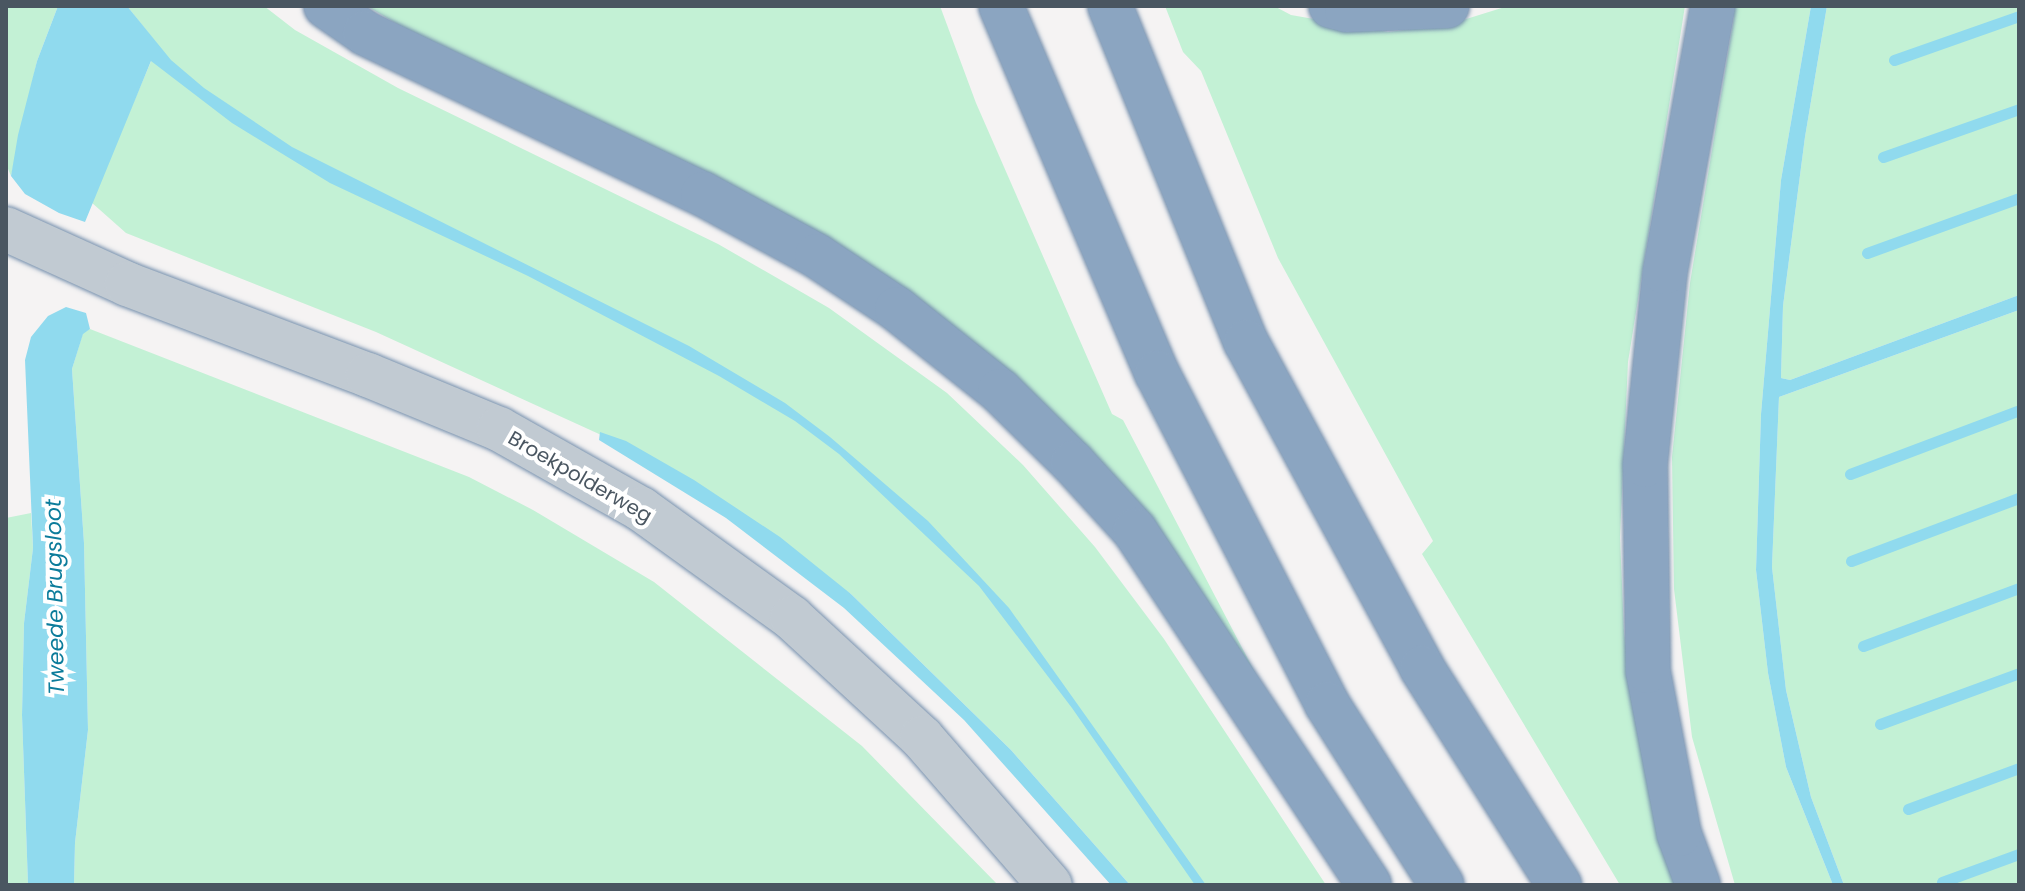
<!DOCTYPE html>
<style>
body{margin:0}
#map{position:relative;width:2025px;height:891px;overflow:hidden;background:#f5f3f3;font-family:Poppins,sans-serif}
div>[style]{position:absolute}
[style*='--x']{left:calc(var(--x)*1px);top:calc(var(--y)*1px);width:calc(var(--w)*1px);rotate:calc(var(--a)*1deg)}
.green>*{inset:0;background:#c3f1d5}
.water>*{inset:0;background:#90daee}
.stream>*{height:11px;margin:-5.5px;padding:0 5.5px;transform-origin:5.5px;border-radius:5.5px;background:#90daee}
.roads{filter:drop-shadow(0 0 2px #7690ad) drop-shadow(0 0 2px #7690ad)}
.minor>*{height:44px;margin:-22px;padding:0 22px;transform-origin:22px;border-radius:22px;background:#c1cad2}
.highway>*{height:44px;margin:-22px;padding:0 22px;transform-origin:22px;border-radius:22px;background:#8ba5c1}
span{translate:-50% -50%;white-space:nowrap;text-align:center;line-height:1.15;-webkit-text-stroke:8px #fff;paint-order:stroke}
.street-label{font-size:20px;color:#4a5661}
.water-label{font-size:22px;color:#0c7c9b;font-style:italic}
.frame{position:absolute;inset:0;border:8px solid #4a5661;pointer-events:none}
</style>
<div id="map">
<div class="green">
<i style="clip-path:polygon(6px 6px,58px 6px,37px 61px,11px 176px,6px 164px)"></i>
<i style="clip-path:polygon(127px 6px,264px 6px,295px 30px,398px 88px,718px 244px,829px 308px,947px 393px,1023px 465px,1095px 547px,1164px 639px,1326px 885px,1130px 885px,1011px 750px,851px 594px,599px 434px,376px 332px,126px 233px,91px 202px,158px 45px)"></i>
<i style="clip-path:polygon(367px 6px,940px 6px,976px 103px,1112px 414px,1123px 420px,1261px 684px,1052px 418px)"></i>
<i style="clip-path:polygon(1165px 6px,1274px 6px,1291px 15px,1388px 32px,1447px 25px,1508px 6px,1685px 6px,1628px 362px,1620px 537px,1624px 632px,1637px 728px,1677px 885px,1620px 885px,1422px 554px,1433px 541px,1278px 258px,1201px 71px,1183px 52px)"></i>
<i style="clip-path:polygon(1731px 6px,1811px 6px,1781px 180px,1761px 414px,1756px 570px,1768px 673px,1786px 767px,1833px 885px,1735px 885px,1692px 737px,1674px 589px,1672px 457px,1690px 283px,1734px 17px)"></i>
<i style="clip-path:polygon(1827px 6px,2019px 6px,2019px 295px,1790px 380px,1781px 378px,1783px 306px,1805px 137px)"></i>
<i style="clip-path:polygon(2019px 310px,2019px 885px,1844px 885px,1811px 797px,1786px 690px,1772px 567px,1779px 397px)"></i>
<i style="clip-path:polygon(90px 329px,469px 477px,533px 510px,654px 582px,862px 746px,998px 885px,74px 885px,75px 843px,88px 730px,84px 543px,72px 369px,83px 333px)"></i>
<i style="clip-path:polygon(31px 513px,33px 548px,24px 623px,22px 715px,28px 885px,6px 885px,6px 518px)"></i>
</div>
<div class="water">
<i style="clip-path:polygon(58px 6px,127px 6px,171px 60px,204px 88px,292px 147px,689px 346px,785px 403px,830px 437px,928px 521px,1009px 608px,1206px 885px,1195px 885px,1072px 708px,979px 586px,839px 454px,795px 421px,719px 376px,528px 276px,330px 183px,232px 123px,151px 61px,85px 222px,59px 213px,25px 194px,11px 176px,18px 135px,37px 61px)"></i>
<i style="clip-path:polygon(1811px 6px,1827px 6px,1805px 137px,1783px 306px,1781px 378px,1790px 380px,2019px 295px,2019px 310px,1779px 397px,1772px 567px,1786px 690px,1811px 797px,1844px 885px,1833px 885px,1786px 767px,1768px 673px,1756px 570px,1761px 414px,1781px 180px)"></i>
<i style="clip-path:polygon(66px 307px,86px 313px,90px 329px,83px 334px,72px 369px,84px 543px,88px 730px,75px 843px,74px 885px,28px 885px,22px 715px,24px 623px,33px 548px,25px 360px,31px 337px,48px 316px)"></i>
<i style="clip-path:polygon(600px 432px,626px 441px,694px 480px,780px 537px,851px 594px,1011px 750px,1130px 885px,1111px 885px,964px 720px,844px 608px,726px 518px,599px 440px)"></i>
</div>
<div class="stream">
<i style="--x:1894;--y:60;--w:133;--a:-19.4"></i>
<i style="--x:1883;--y:157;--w:144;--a:-19.4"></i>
<i style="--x:1867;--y:253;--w:162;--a:-19.9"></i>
<i style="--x:1850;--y:474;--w:181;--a:-20.7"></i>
<i style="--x:1851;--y:561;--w:179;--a:-20.6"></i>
<i style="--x:1863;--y:646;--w:166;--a:-20.4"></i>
<i style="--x:1880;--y:724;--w:148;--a:-20.1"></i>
<i style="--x:1908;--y:809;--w:118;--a:-20.3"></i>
<i style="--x:1942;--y:882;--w:82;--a:-20"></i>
</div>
<div class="roads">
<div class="minor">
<i style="--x:6;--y:229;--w:133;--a:24.4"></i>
<i style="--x:127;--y:284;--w:258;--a:20.7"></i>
<i style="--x:368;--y:375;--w:142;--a:22.4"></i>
<i style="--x:499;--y:429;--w:163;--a:29.4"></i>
<i style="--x:641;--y:509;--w:186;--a:35.8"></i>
<i style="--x:792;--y:618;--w:177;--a:42.7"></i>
<i style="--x:922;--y:738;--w:195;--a:49"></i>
</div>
<div class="highway">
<i style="--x:326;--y:6;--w:47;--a:34.7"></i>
<i style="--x:365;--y:33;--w:374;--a:25.5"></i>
<i style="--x:703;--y:194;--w:130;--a:28.5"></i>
<i style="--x:817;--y:256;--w:96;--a:33.5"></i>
<i style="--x:897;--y:309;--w:132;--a:38.5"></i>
<i style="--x:1000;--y:391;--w:103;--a:44.6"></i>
<i style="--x:1073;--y:463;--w:92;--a:47.6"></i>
<i style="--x:1135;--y:531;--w:424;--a:56.5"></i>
<i style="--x:1001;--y:6;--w:399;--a:67"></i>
<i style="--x:1157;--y:373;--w:372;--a:62.8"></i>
<i style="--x:1327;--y:704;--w:214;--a:57.6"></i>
<i style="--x:1110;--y:6;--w:362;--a:68"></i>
<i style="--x:1246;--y:342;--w:370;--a:61.6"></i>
<i style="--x:1422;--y:668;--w:257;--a:57.7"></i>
<i style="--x:1331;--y:6;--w:16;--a:14"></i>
<i style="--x:1347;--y:10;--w:100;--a:-2.3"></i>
<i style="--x:1698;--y:885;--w:54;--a:-110.4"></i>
<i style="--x:1679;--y:834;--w:166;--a:-100.8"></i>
<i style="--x:1648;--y:671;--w:206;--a:-90.8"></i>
<i style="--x:1645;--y:465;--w:194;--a:-84.1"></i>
<i style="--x:1665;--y:272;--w:270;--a:-79.8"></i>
</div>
</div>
<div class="street-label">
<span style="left:580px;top:477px;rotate:30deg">Broekpolderweg</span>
</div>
<div class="water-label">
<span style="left:55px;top:597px;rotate:-91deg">Tweede Brugsloot</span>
</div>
<div class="frame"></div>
</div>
